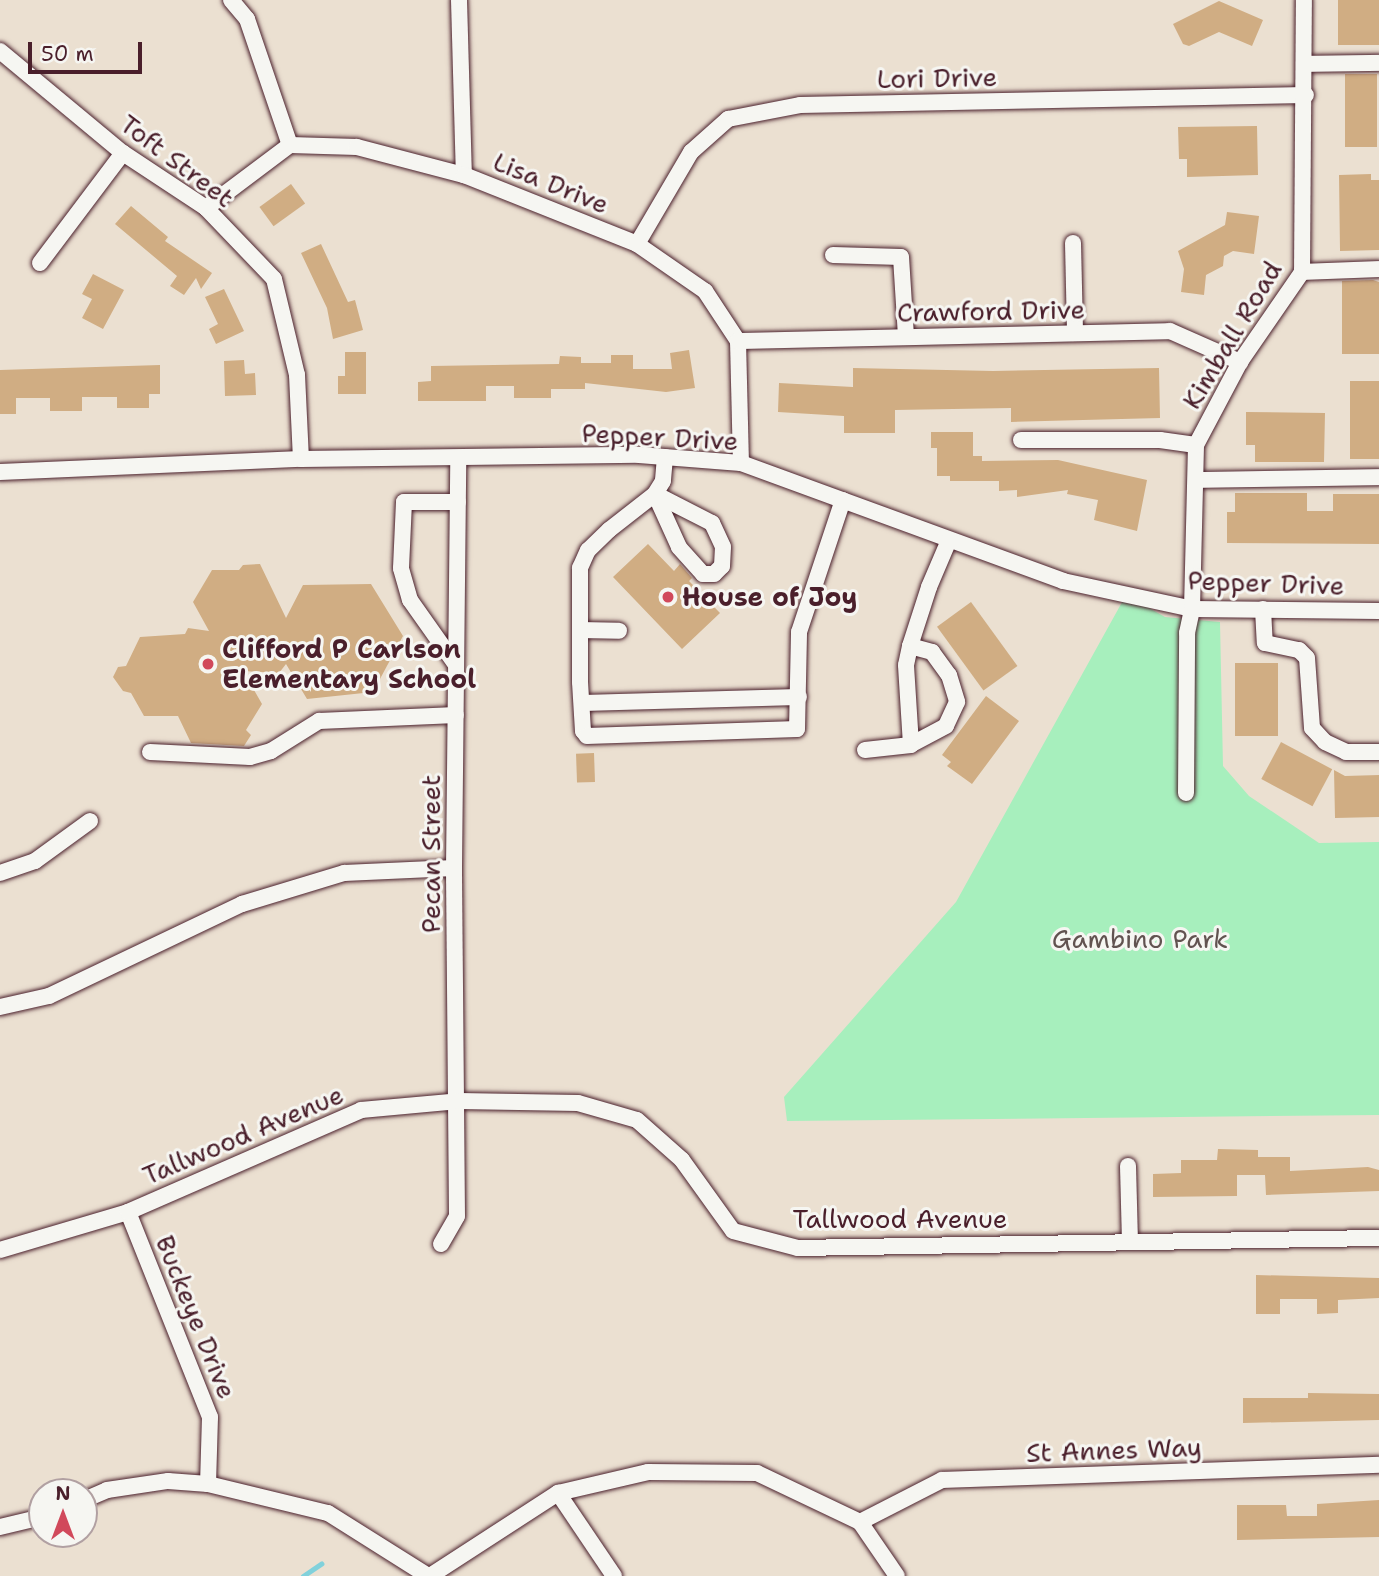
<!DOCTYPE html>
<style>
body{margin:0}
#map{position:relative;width:1379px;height:1576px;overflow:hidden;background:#ebe0d1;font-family:"Shantell Sans",sans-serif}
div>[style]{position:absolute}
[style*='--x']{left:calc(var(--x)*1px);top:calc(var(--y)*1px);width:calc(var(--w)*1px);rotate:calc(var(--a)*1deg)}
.green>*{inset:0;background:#a7efbd}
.stream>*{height:4.5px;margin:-2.25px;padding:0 2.25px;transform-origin:2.25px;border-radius:2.25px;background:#81d1db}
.building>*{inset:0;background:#d0ad83;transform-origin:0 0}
.roads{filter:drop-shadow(0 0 2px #4a1f2b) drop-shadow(0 0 2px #4a1f2b)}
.minor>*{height:16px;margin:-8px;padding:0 8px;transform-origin:8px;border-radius:8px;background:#f6f6f2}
.dots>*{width:19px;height:19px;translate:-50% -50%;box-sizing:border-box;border:4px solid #f6f6f2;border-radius:50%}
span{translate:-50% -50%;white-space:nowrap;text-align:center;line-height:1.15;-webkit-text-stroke:6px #f6f6f2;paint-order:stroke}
.street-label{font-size:26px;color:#4a1f2b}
.poi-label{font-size:26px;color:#4a1f2b;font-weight:700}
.left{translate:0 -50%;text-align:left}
.park-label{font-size:26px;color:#615350}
.north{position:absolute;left:28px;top:1478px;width:70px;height:70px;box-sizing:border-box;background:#f6f6f2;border:2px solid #b1a0a2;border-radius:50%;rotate:0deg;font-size:19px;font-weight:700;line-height:28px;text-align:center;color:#4a1f2b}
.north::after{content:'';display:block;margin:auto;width:24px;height:32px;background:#d1495b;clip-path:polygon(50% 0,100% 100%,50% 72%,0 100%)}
.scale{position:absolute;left:28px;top:42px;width:114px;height:32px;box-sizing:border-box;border:4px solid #4a1f2b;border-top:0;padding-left:9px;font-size:21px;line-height:24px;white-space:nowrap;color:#4a1f2b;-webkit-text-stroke:5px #f6f6f2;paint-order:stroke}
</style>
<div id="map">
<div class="green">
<i style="clip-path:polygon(1126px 595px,1165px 617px,1220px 622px,1223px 766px,1249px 796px,1319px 843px,1379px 842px,1379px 1115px,787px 1121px,784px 1097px,956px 902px)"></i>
</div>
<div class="stream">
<i style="--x:303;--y:1576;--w:22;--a:-34"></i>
</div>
<div class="building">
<i style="left:1338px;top:0;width:41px;height:45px"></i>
<i style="clip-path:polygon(1219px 1px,1263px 20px,1252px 46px,1219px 32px,1189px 46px,1183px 44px,1173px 24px)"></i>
<i style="left:1345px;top:74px;width:32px;height:73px"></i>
<i style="clip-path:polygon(1257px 126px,1258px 175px,1187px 177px,1187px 159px,1179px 159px,1178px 127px)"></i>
<i style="clip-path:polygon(1371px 174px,1371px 180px,1379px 180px,1379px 250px,1340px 251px,1339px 175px)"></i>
<i style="left:291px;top:184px;width:24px;height:39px;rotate:54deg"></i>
<i style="clip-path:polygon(131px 206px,168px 237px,165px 241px,212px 273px,201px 289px,196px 278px,184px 295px,170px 286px,177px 276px,115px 224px)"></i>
<i style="clip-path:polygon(1227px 212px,1259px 216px,1254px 254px,1233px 251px,1224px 256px,1223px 266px,1206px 275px,1204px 295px,1181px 292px,1184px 269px,1178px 251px,1225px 225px)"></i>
<i style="clip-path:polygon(321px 244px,348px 302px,355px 300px,363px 330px,333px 339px,327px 308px,301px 253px)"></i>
<i style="clip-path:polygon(93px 274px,124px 290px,103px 329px,82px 318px,92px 299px,82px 294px)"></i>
<i style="clip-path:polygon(1373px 280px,1379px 282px,1379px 354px,1342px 354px,1342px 281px)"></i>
<i style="clip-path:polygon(224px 289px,244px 331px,216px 344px,209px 329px,218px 324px,205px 297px)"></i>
<i style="clip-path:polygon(689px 350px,695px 388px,666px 392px,585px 383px,585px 389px,551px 389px,551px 398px,514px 398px,514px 386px,486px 386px,486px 401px,418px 401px,418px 382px,431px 381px,431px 366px,559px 364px,560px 356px,581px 357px,581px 363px,611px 363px,611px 355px,633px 355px,633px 369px,672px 369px,670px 353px)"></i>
<i style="clip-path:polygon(345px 352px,366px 352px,366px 394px,338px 394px,338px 376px,345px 376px)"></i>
<i style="clip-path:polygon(244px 360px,245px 374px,255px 373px,256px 395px,225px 396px,224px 361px)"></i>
<i style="clip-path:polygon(160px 365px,160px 394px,149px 394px,149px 408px,117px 408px,117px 397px,82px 397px,82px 411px,50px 411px,50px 398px,16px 398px,16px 414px,0 414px,0 370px)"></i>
<i style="clip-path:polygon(853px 368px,993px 371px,1159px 368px,1160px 418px,1011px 422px,1011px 408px,895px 410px,895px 433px,844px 433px,844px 416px,778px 412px,779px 383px,853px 387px)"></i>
<i style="left:1350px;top:381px;width:29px;height:78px"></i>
<i style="clip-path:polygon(1246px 412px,1325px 413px,1324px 462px,1255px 462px,1255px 445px,1246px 445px)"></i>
<i style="clip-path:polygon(931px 432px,973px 432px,973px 456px,982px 456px,982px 461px,1058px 460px,1147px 480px,1137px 531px,1094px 520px,1098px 500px,1067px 494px,1068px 490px,1017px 497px,1017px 490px,999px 491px,999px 481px,950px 481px,950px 476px,937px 476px,937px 448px,931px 448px)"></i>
<i style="clip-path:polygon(1235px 493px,1307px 493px,1307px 511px,1333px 511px,1333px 494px,1379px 494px,1379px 544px,1227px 543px,1227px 512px,1235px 512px)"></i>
<i style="clip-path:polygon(648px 544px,674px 571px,680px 564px,692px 578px,689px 581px,720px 613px,682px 649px,613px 577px)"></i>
<i style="clip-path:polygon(260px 564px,286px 618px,303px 585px,371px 584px,403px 636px,373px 692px,307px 699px,286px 664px,279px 673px,243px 671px,262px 704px,246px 730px,251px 735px,244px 746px,191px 743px,178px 716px,144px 716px,131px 693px,123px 691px,113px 677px,118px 667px,126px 666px,140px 637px,185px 634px,188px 628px,209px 631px,193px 602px,212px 570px,239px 570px,243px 565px)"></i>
<i style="left:971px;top:602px;width:79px;height:42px;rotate:54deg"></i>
<i style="left:1235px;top:663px;width:43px;height:73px"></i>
<i style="clip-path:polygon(986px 696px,1019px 721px,972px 784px,947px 766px,951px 762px,942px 755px)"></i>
<i style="left:1281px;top:742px;width:58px;height:42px;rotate:28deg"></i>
<i style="left:594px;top:753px;width:29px;height:18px;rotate:88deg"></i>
<i style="clip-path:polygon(1334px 770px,1345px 776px,1379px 775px,1379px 817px,1335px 818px)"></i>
<i style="clip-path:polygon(1218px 1149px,1258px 1150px,1258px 1157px,1290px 1157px,1290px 1171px,1368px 1167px,1379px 1170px,1379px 1191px,1266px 1195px,1265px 1175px,1237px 1175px,1237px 1196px,1153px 1197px,1153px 1174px,1181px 1173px,1181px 1160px,1217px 1160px)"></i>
<i style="clip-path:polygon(1256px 1275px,1379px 1278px,1379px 1298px,1338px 1300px,1338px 1313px,1317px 1314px,1317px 1299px,1280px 1299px,1280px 1314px,1256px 1314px)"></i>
<i style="clip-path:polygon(1308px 1393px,1379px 1394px,1379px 1420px,1243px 1423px,1243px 1398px,1308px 1398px)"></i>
<i style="clip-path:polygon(1379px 1500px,1379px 1537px,1237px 1540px,1237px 1505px,1286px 1505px,1287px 1516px,1317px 1516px,1317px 1504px)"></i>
</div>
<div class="roads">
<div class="minor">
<i style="--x:231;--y:0;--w:25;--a:50"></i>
<i style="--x:247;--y:19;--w:133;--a:71.2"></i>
<i style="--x:459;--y:0;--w:175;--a:88.4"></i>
<i style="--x:0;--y:51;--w:160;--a:39.7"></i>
<i style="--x:123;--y:153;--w:100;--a:33.5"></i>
<i style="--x:206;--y:208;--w:98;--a:46.2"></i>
<i style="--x:274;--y:279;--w:99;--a:76.5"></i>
<i style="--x:297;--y:375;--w:84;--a:87.3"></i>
<i style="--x:1305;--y:64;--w:74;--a:-0.8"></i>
<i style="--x:206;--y:208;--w:105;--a:-36.9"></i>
<i style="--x:290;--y:145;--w:67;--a:1.7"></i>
<i style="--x:357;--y:147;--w:111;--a:14.7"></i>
<i style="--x:464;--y:175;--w:186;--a:21.7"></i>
<i style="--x:637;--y:244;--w:83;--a:34.7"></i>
<i style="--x:705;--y:291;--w:60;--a:56.6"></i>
<i style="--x:738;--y:341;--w:122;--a:88.6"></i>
<i style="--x:1073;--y:243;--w:90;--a:88.7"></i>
<i style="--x:637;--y:244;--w:107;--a:-59.6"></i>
<i style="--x:691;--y:152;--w:50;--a:-41.7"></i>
<i style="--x:728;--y:119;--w:73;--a:-11"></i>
<i style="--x:800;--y:105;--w:506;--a:-1.13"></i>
<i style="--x:833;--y:255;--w:68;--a:1.7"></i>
<i style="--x:901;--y:257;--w:80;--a:86.4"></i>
<i style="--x:40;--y:263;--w:138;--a:-53"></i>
<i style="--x:1302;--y:272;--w:77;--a:-2.2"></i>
<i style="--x:738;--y:341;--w:432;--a:-1.3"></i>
<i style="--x:1170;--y:331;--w:77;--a:23.9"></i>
<i style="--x:1021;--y:440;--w:139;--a:0"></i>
<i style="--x:1160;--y:440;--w:36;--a:8"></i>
<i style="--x:665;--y:457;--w:24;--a:95"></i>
<i style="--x:663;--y:481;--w:15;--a:122"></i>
<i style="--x:655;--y:494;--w:58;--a:142"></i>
<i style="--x:609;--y:530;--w:29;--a:136"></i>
<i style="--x:588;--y:550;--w:20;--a:114"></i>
<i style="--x:580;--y:568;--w:114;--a:90"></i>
<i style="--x:580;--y:682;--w:49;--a:86.5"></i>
<i style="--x:583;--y:731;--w:6;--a:51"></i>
<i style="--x:587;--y:736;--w:210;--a:-1.9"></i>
<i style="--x:797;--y:729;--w:97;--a:-88.8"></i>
<i style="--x:799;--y:632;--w:139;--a:-71.6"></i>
<i style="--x:0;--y:472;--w:301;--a:-2.5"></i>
<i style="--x:301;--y:459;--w:338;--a:-0.7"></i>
<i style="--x:639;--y:455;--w:102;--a:4.5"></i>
<i style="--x:741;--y:463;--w:343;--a:20.1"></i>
<i style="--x:1063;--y:581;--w:132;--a:12.2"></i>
<i style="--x:1192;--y:609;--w:187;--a:0.6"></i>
<i style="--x:1196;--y:480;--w:183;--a:-0.9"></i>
<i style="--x:655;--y:494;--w:64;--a:27"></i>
<i style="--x:712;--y:523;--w:26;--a:65"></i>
<i style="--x:723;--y:547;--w:19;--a:93"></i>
<i style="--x:722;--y:566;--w:11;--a:135"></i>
<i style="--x:714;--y:574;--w:11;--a:180"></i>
<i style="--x:703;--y:574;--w:36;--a:-132"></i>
<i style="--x:679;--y:547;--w:58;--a:-114.4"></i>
<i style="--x:1263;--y:609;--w:34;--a:87"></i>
<i style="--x:1265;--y:643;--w:35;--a:12"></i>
<i style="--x:1299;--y:650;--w:11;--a:45"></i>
<i style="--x:1307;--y:658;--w:70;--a:85.9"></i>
<i style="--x:1312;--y:728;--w:19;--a:47"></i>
<i style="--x:1325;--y:742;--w:23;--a:25"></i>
<i style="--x:1346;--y:752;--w:33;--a:0"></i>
<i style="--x:580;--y:630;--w:39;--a:1"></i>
<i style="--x:910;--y:646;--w:23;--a:15"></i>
<i style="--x:932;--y:652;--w:29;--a:54"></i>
<i style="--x:949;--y:675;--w:28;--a:73"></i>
<i style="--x:957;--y:702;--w:26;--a:115"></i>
<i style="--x:946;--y:726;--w:40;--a:152"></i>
<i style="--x:911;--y:745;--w:80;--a:-93.6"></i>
<i style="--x:906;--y:665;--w:19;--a:-78"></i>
<i style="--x:910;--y:646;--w:62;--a:-72.1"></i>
<i style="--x:929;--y:587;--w:51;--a:-66.9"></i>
<i style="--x:456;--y:665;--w:80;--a:-125.3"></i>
<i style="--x:410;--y:600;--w:33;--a:-106"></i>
<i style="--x:401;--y:568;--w:66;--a:-87.4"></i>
<i style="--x:404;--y:502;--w:54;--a:0"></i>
<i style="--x:582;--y:703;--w:217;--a:-1.6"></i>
<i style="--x:865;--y:750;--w:46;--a:-6.2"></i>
<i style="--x:150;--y:752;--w:100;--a:2.9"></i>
<i style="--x:250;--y:757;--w:22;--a:-16"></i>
<i style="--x:271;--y:751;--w:57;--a:-32"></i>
<i style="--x:319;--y:721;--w:137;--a:-2.5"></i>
<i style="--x:1186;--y:793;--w:160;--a:-89.6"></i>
<i style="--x:1187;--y:633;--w:25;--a:-78"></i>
<i style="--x:1192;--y:609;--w:164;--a:-88.6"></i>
<i style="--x:1196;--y:445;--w:94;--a:-62.1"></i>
<i style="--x:1240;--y:362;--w:109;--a:-55.4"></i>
<i style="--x:1302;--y:272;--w:272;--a:-89.6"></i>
<i style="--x:0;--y:873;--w:37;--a:-19"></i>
<i style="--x:35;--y:861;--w:68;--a:-36"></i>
<i style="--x:0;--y:1007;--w:50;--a:-12.7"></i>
<i style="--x:49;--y:996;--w:214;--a:-25.5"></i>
<i style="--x:242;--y:904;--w:107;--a:-16.9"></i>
<i style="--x:344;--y:873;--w:110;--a:-2.6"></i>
<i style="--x:1128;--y:1166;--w:75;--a:88.5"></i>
<i style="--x:128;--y:1212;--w:221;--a:68.2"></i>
<i style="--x:210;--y:1417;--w:67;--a:91.7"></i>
<i style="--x:441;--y:1244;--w:32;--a:-60"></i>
<i style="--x:457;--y:1216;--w:348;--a:-90.5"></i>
<i style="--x:454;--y:868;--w:409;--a:-89.4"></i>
<i style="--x:0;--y:1250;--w:134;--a:-16.5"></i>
<i style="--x:128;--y:1212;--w:254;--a:-23.6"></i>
<i style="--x:361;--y:1110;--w:98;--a:-5.2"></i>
<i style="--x:459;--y:1101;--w:119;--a:1"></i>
<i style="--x:578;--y:1103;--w:61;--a:16.1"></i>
<i style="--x:637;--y:1120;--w:60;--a:41.6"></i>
<i style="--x:682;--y:1160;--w:87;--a:54.3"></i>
<i style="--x:733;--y:1231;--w:67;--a:14.7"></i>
<i style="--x:798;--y:1248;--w:581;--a:-0.99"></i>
<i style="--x:558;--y:1493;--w:100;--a:56"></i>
<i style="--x:84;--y:1500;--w:25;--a:-23"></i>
<i style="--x:107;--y:1490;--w:62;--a:-8.4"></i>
<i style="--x:168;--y:1481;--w:40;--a:4.3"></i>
<i style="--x:208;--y:1484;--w:123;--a:13.6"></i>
<i style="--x:328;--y:1513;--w:118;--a:32.2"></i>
<i style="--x:860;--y:1522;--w:92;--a:-27.1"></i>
<i style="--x:942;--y:1480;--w:437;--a:-2"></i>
<i style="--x:0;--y:1527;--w:43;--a:-13.4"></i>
<i style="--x:430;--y:1576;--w:153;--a:-33"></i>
<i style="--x:558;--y:1493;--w:92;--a:-13.1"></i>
<i style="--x:648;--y:1472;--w:109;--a:0.5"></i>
<i style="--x:757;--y:1473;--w:114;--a:25.4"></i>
<i style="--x:860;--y:1522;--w:65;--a:55.6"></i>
</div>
</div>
<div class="dots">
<i style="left:668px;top:597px;background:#d1495b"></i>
<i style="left:208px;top:664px;background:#d1495b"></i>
</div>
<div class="street-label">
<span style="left:937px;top:78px;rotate:-1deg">Lori Drive</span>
<span style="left:177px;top:161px;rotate:37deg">Toft Street</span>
<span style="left:551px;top:183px;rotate:22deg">Lisa Drive</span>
<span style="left:991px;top:311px;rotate:-1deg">Crawford Drive</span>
<span style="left:1232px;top:335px;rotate:-59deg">Kimball Road</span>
<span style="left:660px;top:437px;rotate:3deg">Pepper Drive</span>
<span style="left:1266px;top:583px;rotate:2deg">Pepper Drive</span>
<span style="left:431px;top:854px;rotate:-90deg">Pecan Street</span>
<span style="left:243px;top:1135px;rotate:-23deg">Tallwood Avenue</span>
<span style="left:900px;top:1219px">Tallwood Avenue</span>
<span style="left:196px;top:1317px;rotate:68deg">Buckeye Drive</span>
<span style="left:1114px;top:1450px;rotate:-2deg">St Annes Way</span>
</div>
<div class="poi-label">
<span class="left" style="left:682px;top:597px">House of Joy</span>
<span class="left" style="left:222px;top:664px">Clifford P Carlson<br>Elementary School</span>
</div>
<div class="park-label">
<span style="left:1140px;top:939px">Gambino Park</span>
</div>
<div class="north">N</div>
<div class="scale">50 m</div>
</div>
